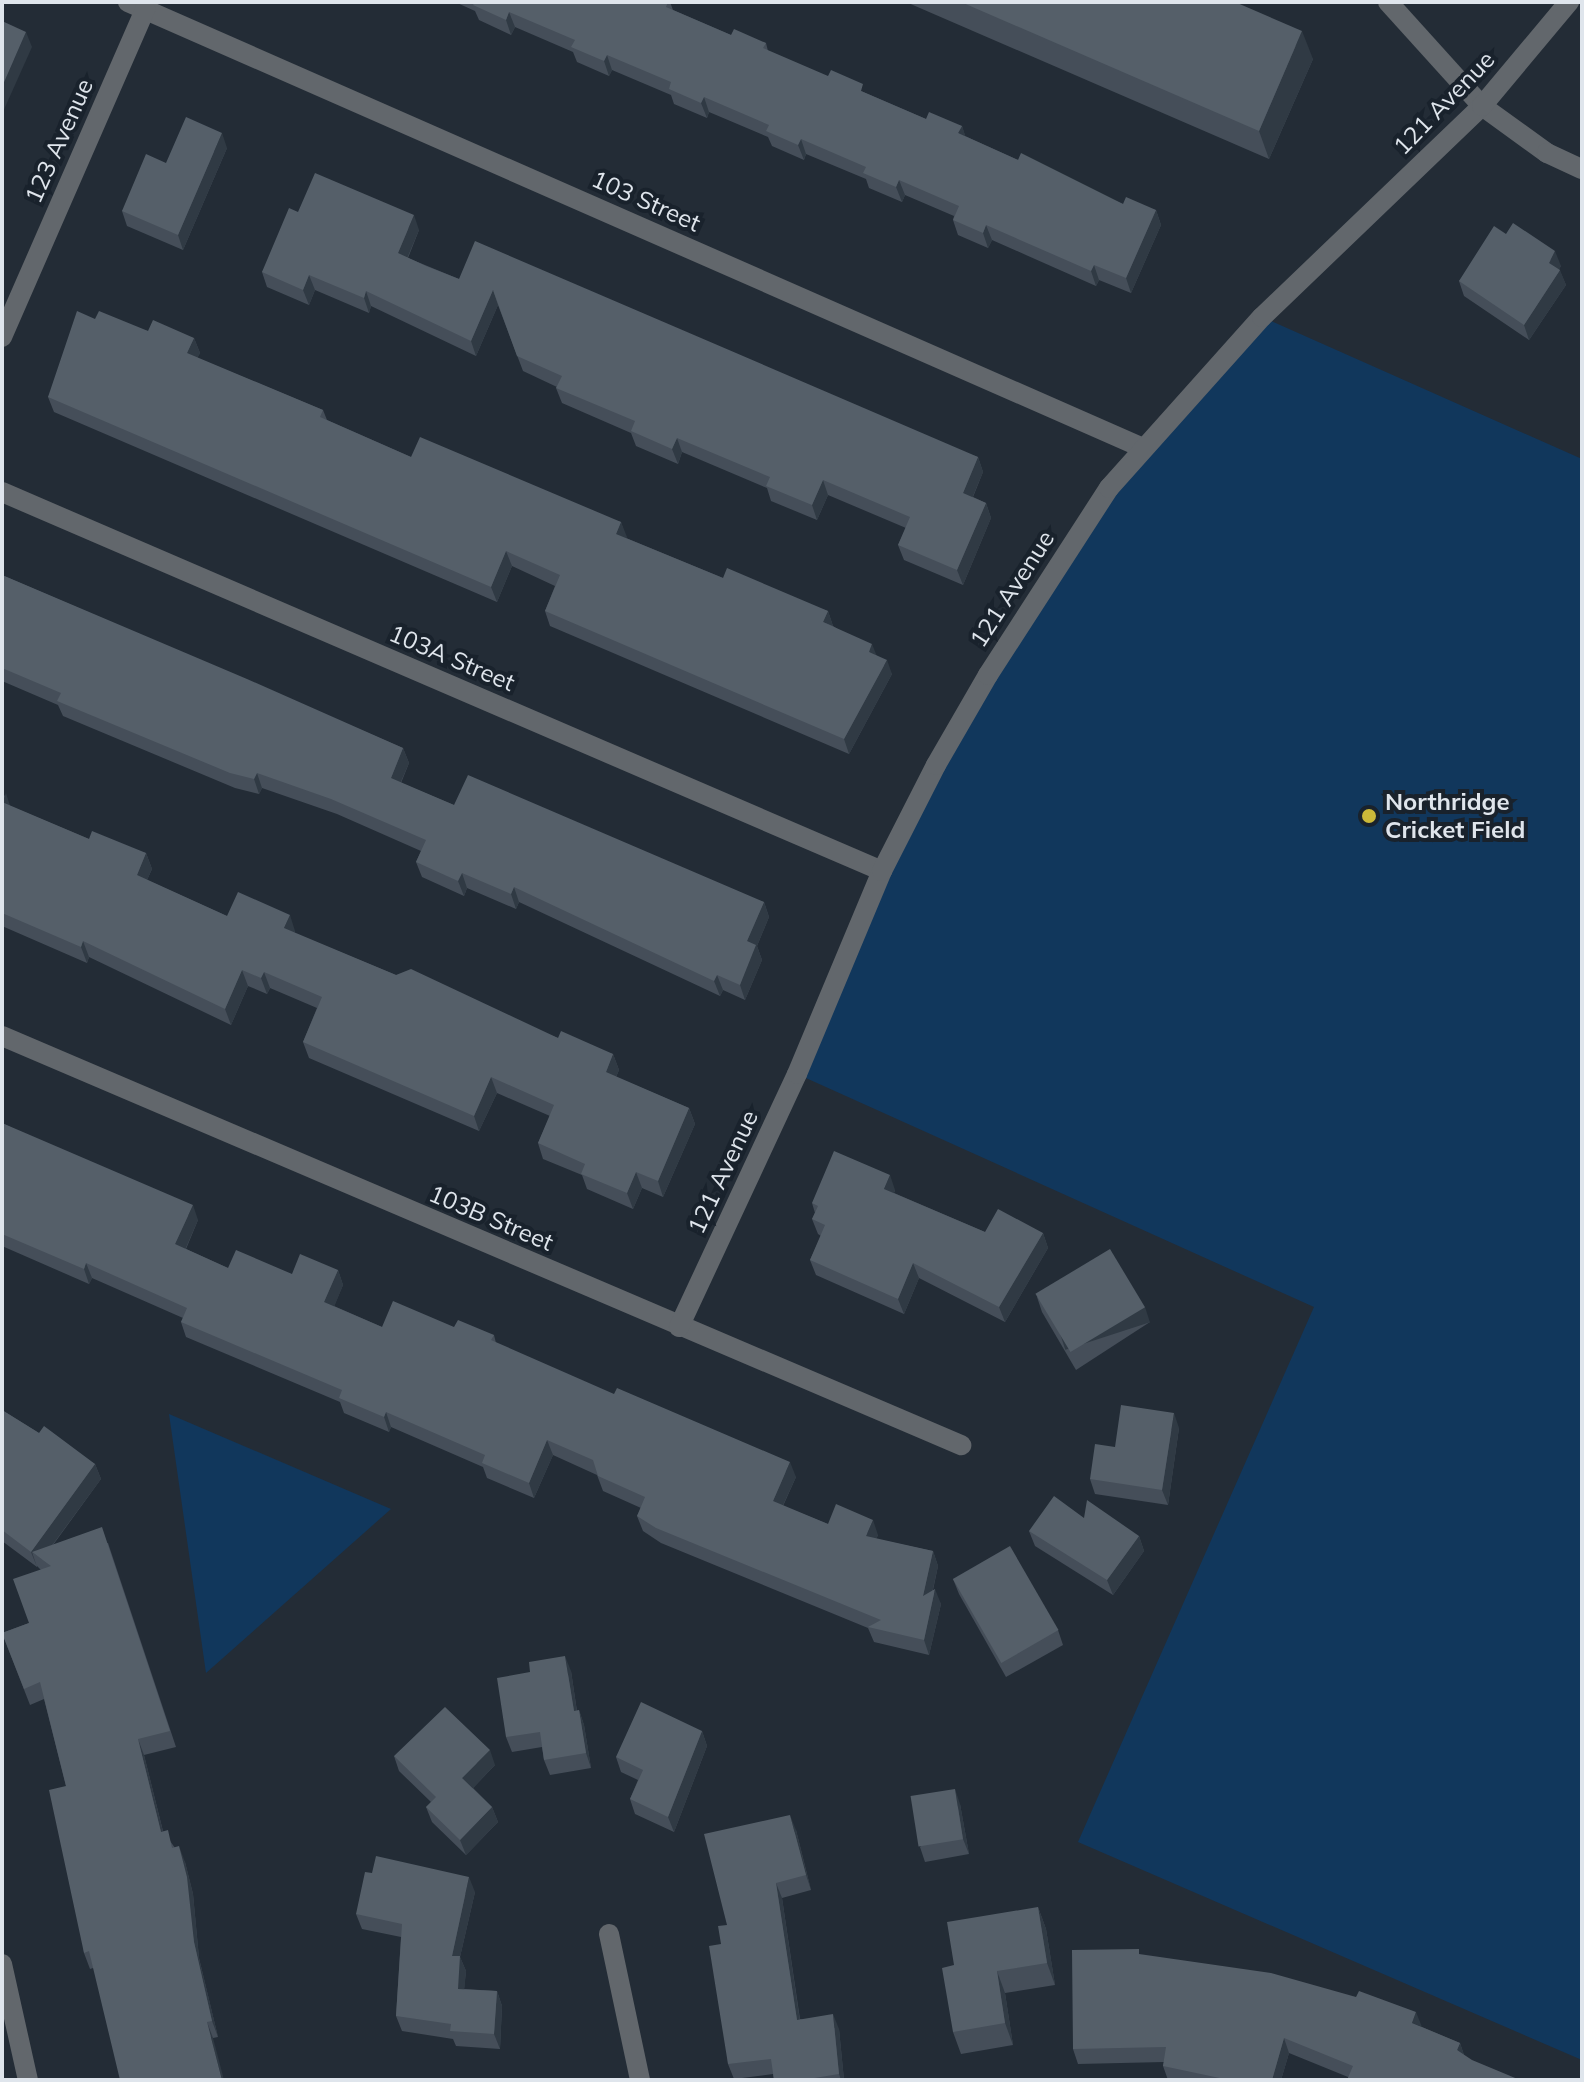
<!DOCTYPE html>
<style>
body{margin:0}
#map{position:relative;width:1584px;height:2082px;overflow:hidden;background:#232c36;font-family:Mulish,sans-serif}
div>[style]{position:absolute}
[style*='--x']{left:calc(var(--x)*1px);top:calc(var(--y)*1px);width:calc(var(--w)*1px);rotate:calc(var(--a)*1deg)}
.green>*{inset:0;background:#11375c}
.minor>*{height:20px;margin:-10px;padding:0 10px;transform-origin:10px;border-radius:10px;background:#62676c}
.wall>*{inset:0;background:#454e59}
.shaded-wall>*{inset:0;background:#303a44;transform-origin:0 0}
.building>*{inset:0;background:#555f69;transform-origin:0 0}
.dots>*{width:22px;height:22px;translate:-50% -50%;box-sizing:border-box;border:4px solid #19222c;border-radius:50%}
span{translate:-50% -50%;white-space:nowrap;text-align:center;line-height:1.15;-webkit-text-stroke:8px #19222c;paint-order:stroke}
.street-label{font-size:24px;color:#dfe5ec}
.poi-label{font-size:24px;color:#dfe5ec;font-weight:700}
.left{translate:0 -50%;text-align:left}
.frame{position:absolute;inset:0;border:4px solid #dfe5ec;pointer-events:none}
</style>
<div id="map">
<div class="green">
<i style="clip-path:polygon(1262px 317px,1582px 459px,1582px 2060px,1078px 1842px,1314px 1307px,797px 1074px,882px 871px,1109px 488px)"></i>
<i style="clip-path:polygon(169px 1414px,391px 1509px,206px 1673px)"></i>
</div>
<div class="minor">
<i style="--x:128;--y:2;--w:1109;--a:23.72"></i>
<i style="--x:1388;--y:2;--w:140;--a:47.9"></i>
<i style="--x:1482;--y:106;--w:80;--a:35.9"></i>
<i style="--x:1547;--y:153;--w:38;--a:25"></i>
<i style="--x:2;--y:337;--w:358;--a:-66.4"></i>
<i style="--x:2;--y:492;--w:958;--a:23.3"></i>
<i style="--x:2;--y:1036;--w:1043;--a:23.1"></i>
<i style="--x:679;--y:1327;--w:279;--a:-65"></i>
<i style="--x:797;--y:1074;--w:220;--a:-67.3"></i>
<i style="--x:882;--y:871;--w:119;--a:-63"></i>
<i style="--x:936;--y:765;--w:104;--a:-60"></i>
<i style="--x:988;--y:675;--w:223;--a:-57.1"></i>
<i style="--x:1109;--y:488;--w:229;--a:-48.2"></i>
<i style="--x:1262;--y:317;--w:305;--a:-43.8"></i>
<i style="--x:1482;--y:106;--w:136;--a:-50.1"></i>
<i style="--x:609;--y:1934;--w:149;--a:78"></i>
<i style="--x:2;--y:1964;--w:119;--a:77.4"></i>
</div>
<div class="wall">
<i style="clip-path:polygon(455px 2px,670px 2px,673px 10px,731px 35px,766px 43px,768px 51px,926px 119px,962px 126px,965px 136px,1018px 160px,1123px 204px,1156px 210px,1161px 225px,1131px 293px,1099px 280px,1096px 286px,992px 240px,988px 248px,958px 235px,953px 220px,954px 216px,905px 195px,902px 202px,869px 188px,866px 179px,806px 154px,804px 160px,772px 146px,768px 137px,709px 112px,707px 118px,674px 104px,671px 95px,612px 70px,609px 76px,577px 62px,573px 52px,515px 27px,511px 35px,479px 20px,475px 11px)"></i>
<i style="clip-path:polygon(906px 2px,1235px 2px,1313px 59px,1269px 159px)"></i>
<i style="clip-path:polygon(227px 148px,183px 250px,127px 226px,122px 211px,166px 163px)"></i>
<i style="clip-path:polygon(298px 212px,419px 230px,408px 258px,459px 279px,978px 457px,983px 472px,973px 497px,986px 503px,991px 518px,963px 585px,904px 560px,898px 545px,906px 528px,828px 495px,817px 520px,771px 501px,767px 488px,682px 452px,678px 464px,636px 446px,631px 433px,562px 403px,556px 388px,557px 387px,523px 371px,498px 305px,476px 356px,371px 306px,369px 313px,315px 290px,309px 305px,267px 287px,262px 272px)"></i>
<i style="clip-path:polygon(1506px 234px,1561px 266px,1559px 269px,1566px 285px,1529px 340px,1464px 296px,1459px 281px)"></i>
<i style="clip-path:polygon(95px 319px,148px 331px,194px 338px,200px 353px,197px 358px,323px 410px,327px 420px,411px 457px,621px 522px,626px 538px,723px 578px,828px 611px,833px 626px,876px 655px,892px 674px,849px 754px,550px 626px,545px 611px,555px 586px,512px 566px,497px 602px,54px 412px,48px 397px)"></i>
<i style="clip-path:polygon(2px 575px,403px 748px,409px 763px,401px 783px,454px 805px,764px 902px,769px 917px,757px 946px,762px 960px,745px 1000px,723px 990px,720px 996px,519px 902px,516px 909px,467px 888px,464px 896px,422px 877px,416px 862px,421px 851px,337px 814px,262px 788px,259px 794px,235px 788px,63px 716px,58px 705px,2px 681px)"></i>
<i style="clip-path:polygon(2px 791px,10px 806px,89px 839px,146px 853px,152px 869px,147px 880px,227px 916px,295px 931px,294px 933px,396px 975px,558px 1038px,613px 1054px,619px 1070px,616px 1077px,689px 1108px,695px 1124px,663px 1197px,642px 1188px,633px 1209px,587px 1189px,582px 1175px,543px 1159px,538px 1143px,550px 1116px,497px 1093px,479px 1131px,309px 1058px,303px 1042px,317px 1008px,270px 988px,267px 994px,248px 986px,231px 1025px,89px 957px,87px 963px,2px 926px)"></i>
<i style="clip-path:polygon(2px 1123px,198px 1220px,186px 1249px,228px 1268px,292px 1274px,338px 1270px,343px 1285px,334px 1306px,382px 1327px,454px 1327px,494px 1335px,496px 1343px,796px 1477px,783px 1506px,828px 1524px,878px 1535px,876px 1539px,933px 1551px,938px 1566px,933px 1590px,941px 1604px,929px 1655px,874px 1642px,868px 1628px,661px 1543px,643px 1531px,637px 1516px,641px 1508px,603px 1491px,597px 1475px,553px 1455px,534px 1498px,487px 1478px,483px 1467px,391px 1427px,389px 1432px,344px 1413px,340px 1402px,186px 1337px,181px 1322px,183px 1318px,92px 1278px,89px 1284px,2px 1246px)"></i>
<i style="clip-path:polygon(895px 1190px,894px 1193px,985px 1232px,1043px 1233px,1048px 1248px,1005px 1322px,919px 1278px,904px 1314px,816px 1275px,810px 1260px,821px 1236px,818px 1234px,812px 1219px,815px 1213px,812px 1203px)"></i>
<i style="clip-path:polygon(1037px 1297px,1150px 1322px,1076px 1370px,1042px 1312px)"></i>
<i style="clip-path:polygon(2px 1410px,39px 1433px,95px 1464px,101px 1479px,53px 1545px,108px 1543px,176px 1747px,144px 1755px,163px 1831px,185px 1862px,193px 1894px,199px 1958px,218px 2037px,213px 2038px,93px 1968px,90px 1969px,84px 1953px,66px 1786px,44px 1699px,30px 1705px,2px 1633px,29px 1623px,41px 1570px,37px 1566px,37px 1567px,2px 1541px)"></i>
<i style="clip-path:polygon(1179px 1428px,1168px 1505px,1095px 1494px,1090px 1479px,1115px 1447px)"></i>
<i style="clip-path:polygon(1029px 1531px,1139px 1536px,1144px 1551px,1113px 1595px,1035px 1546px)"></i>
<i style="clip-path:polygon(953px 1579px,1058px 1630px,1063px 1645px,1006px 1677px,959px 1594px)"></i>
<i style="clip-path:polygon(571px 1671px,577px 1711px,579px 1710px,584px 1725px,591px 1768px,550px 1775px,544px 1760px,542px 1747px,512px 1752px,506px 1737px)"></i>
<i style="clip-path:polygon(702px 1731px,707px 1746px,674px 1832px,635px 1814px,630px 1799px,638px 1780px,621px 1772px,616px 1757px)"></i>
<i style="clip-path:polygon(394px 1756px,495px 1765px,473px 1788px,492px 1807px,498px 1822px,466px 1855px,432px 1822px,426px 1807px,431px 1802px,399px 1771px)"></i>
<i style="clip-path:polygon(960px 1804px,969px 1854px,925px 1862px,920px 1847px)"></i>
<i style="clip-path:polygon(796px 1830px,811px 1890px,782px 1898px,800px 2019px,839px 2029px,844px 2080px,774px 2080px,773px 2074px,734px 2079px,728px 2064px,721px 1944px)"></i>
<i style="clip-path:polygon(475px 1892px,460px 1957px,466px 1971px,464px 1989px,497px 1991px,502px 2006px,500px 2049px,456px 2046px,453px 2039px,402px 2031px,396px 2016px,401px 1937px,362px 1929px,356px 1914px)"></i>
<i style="clip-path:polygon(1038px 1907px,1046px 1929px,1055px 1985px,1005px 1993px,1013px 2045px,961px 2054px,953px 2032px,954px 1965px)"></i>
<i style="clip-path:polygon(1141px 1955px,1422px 2027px,1460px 2043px,1464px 2055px,1348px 2077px,1289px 2053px,1281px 2080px,1168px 2080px,1163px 2066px,1164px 2062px,1078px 2064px,1073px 2049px)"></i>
</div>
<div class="shaded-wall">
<i style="clip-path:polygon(509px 12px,515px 27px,511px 35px,506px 20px)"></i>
<i style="clip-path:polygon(1302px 31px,1313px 59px,1269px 159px,1259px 131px)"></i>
<i style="clip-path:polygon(26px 32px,32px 47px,2px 114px,2px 87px)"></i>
<i style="clip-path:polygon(607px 55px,612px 70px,609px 76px,604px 61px)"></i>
<i style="clip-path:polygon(704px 97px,709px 112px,707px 118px,701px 103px)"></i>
<i style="clip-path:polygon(962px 126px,967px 141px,958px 133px)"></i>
<i style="clip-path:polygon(222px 133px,227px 148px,183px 250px,178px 235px)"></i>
<i style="clip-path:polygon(801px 139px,806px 154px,804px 160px,798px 145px)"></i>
<i style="clip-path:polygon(899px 180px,905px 195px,902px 202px,896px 187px)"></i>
<i style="clip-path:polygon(1156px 210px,1161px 225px,1131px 293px,1126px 278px)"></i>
<i style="clip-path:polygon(414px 215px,419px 230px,403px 268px,398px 253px)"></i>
<i style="clip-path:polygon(986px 225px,992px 240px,988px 248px,983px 233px)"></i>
<i style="clip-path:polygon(1555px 251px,1561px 266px,1554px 278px,1549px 263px)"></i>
<i style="clip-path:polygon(1094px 265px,1099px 280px,1096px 286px,1091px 271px)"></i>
<i style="clip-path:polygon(1560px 270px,1566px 285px,1529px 340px,1524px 325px)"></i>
<i style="clip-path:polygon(309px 275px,315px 290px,309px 305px,303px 290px)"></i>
<i style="clip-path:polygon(493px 290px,498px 305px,476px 356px,471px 341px)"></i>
<i style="clip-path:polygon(366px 291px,371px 306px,369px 313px,364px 298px)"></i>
<i style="clip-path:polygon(194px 338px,200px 353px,193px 368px,187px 353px)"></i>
<i style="clip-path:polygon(677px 438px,682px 452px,678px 464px,672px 449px)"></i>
<i style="clip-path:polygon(978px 457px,983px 472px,968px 508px,963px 493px)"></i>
<i style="clip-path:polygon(823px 480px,828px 495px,817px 520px,812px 505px)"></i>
<i style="clip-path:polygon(986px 503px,991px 518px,963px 585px,957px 570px)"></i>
<i style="clip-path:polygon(621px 522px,627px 537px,622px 549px,616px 534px)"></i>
<i style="clip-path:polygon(506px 551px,512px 566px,497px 602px,491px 587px)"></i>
<i style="clip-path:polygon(828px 611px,833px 626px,823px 622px)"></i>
<i style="clip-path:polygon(872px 644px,878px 659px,869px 652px)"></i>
<i style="clip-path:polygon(887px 660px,892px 674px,849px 754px,844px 739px)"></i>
<i style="clip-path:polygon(403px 748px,409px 763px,396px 793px,391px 778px)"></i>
<i style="clip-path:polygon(257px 773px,262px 788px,259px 794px,254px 779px)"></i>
<i style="clip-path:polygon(6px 793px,11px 809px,2px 803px)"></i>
<i style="clip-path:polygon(146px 853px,152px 869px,142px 891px,137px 875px)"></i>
<i style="clip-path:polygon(462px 873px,467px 888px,464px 896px,458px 881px)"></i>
<i style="clip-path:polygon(514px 887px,519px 902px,516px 909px,511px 894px)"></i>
<i style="clip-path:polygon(764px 902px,769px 917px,757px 946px,762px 960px,745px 1000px,740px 985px,747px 941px)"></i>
<i style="clip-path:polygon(290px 915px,295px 931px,289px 944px,284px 928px)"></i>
<i style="clip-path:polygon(83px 941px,89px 957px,87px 963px,81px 947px)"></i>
<i style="clip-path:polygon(242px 970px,248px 986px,231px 1025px,225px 1009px)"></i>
<i style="clip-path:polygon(264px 972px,270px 988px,267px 994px,261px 978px)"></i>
<i style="clip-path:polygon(717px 975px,723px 990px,720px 996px,714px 981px)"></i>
<i style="clip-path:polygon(613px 1054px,619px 1070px,611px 1088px,606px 1072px)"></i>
<i style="clip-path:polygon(491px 1077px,497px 1093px,479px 1131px,474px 1116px)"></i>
<i style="clip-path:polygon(689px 1108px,695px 1124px,663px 1197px,658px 1181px)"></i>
<i style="clip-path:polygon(636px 1172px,642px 1188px,633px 1209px,627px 1193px)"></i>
<i style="clip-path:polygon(890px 1175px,895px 1190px,889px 1204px,884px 1189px)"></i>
<i style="clip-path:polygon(193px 1205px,198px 1220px,181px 1259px,175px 1244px)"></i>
<i style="clip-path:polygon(1043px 1233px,1048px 1248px,1005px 1322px,999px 1307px)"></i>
<i style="clip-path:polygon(86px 1263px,92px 1278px,89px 1284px,84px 1269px)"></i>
<i style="clip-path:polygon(913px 1263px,919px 1278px,904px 1314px,898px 1299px)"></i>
<i style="clip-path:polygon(338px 1270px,343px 1285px,330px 1317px,324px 1302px)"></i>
<i style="left:1145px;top:1307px;width:16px;height:89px;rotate:72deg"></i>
<i style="clip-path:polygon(386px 1412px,391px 1427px,389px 1432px,384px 1417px)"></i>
<i style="clip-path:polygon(1174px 1413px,1179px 1428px,1168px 1505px,1162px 1490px)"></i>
<i style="clip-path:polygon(547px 1440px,553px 1455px,534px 1498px,529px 1483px)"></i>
<i style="clip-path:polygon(790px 1462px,796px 1477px,778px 1516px,773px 1501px)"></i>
<i style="clip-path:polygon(95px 1464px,101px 1479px,42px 1559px,32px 1552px,37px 1567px,31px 1552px)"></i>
<i style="clip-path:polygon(873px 1520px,878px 1535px,871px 1551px,866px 1536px)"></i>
<i style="clip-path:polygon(1139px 1536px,1144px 1551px,1113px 1595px,1107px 1580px)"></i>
<i style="clip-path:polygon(933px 1551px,938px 1566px,928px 1611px,923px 1596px)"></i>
<i style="clip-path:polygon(935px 1589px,941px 1604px,929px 1655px,924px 1640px)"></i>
<i style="clip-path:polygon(565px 1656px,571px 1671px,579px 1726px,574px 1711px)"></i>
<i style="clip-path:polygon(579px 1710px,584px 1725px,591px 1768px,586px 1753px)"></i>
<i style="clip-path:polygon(702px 1731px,707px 1746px,674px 1832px,668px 1817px)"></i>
<i style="clip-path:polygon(138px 1739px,144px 1755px,167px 1848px,161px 1832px)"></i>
<i style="clip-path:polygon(490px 1750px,495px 1765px,468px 1793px,462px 1778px)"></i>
<i style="clip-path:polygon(955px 1789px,960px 1804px,969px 1854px,963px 1839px)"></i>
<i style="clip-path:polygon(492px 1807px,498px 1822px,466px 1855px,460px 1840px)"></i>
<i style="clip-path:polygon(790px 1815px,796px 1830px,811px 1890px,806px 1875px)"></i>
<i style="clip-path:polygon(179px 1846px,185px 1862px,193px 1894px,199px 1958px,218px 2037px,212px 2021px,194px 1942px)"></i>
<i style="clip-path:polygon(469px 1877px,475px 1892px,460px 1957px,466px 1971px,463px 2004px,458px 1989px,452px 1956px)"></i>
<i style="clip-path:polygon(776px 1883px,782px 1898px,802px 2035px,797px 2020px)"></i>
<i style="clip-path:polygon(1038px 1907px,1046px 1929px,1055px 1985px,1047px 1963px)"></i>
<i style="clip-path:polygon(997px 1971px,1005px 1993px,1013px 2045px,1005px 2023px)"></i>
<i style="clip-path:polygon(497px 1991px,502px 2006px,500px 2049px,494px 2034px)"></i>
<i style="clip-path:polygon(1416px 2012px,1422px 2027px,1412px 2023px)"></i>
<i style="clip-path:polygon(833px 2014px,839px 2029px,844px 2080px,841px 2080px,839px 2074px)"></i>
<i style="clip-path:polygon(207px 2022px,213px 2038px,224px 2080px,222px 2080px)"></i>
<i style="clip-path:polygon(1284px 2038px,1289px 2053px,1281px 2080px,1272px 2080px)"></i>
<i style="clip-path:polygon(1460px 2043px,1465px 2058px,1457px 2050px)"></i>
</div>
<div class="building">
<i style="clip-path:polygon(475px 2px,668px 2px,666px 7px,731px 35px,734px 29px,766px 43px,763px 48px,828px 76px,831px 70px,863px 84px,861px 91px,926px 119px,929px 112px,962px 126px,958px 133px,1018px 160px,1021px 153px,1123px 204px,1126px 197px,1156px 210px,1126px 278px,1094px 265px,1091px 271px,986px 225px,983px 233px,953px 220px,959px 206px,899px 180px,896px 187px,863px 173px,866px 167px,801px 139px,798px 145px,766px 131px,769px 125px,704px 97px,701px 103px,669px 89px,671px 82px,607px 55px,604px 61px,571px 47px,575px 40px,509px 12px,506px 20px,473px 5px)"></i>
<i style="clip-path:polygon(961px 2px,1235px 2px,1302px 31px,1259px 131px)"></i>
<i style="clip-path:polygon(2px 21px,26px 32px,2px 87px)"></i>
<i style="clip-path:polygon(186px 117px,222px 133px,178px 235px,122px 211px,146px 154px,166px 163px)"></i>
<i style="clip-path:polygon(315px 173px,414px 215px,398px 253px,426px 266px,459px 279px,475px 241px,978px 457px,963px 493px,986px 503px,957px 570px,898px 545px,910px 517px,823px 480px,812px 505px,766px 486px,770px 477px,677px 438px,672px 449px,631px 431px,635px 421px,556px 388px,562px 376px,517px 356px,493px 290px,471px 341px,366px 291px,364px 298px,309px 275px,303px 290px,262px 272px,289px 208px,298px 212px)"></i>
<i style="clip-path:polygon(1513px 223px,1555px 251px,1549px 263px,1560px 270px,1524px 325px,1459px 281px,1494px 226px,1506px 234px)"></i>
<i style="clip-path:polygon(77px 311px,95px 319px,99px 311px,148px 331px,153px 320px,194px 338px,187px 353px,323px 410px,320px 417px,411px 457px,420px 437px,621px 522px,616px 534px,723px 578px,727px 568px,828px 611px,823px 622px,872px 644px,869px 652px,887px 660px,844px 739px,545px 611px,560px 575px,506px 551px,491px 587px,48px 397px)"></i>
<i style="clip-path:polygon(2px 575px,247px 679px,403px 748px,391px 778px,454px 805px,468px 775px,764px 902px,747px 941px,756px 945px,740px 985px,717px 975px,714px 981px,514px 887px,511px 894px,462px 873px,458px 881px,416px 862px,426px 840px,331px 799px,257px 773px,254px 779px,230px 773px,57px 701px,61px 693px,2px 668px)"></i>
<i style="clip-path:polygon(2px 802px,89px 839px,92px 831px,146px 853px,137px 875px,227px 916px,238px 892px,290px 915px,284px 928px,396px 975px,411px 969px,558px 1038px,561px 1031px,613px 1054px,606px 1072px,689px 1108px,658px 1181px,636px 1172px,627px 1193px,581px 1174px,585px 1164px,538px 1143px,554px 1105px,491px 1077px,474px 1116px,303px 1042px,322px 997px,264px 972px,261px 978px,242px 970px,225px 1009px,83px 941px,81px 947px,2px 913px)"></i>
<i style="clip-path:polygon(2px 1123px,193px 1205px,175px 1244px,228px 1268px,236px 1250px,292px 1274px,300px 1254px,338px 1270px,324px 1302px,382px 1327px,393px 1301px,454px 1327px,458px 1320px,494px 1335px,491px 1340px,614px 1394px,617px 1388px,790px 1462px,773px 1501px,828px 1524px,836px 1504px,873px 1520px,866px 1536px,933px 1551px,923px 1596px,935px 1589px,924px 1640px,868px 1627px,881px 1620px,656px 1528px,637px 1516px,645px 1497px,598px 1476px,593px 1460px,547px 1440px,529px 1483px,482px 1463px,485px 1455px,386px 1412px,384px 1417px,339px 1398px,342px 1390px,181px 1322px,187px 1308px,86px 1263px,84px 1269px,2px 1234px)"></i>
<i style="clip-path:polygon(834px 1151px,890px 1175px,884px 1189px,985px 1232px,998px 1209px,1043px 1233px,999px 1307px,913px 1263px,898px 1299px,810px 1260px,825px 1225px,812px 1219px,818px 1206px,812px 1203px)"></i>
<i style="left:1110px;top:1249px;width:68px;height:87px;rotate:59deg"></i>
<i style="clip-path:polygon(1121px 1405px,1174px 1413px,1162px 1490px,1090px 1479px,1095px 1444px,1115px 1447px)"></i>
<i style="clip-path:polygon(2px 1410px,39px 1433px,44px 1426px,95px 1464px,31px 1552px,2px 1530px)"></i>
<i style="clip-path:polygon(1054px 1496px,1084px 1518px,1087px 1500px,1139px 1536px,1107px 1580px,1029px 1531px)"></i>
<i style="clip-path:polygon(102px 1527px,170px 1731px,138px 1739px,161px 1832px,168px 1830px,172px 1848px,179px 1846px,187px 1877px,194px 1942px,212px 2021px,207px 2022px,222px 2080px,120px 2080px,89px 1951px,84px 1953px,49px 1790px,66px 1786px,40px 1682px,24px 1689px,2px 1633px,29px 1623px,13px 1579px,51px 1566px,32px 1552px)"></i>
<i style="left:1010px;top:1546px;width:97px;height:66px;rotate:60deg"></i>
<i style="clip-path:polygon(565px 1656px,574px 1711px,579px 1710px,586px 1753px,544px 1760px,540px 1732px,506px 1737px,497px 1678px,530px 1672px,529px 1662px)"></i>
<i style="clip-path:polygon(641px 1702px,702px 1731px,668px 1817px,630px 1799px,643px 1770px,616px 1757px)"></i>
<i style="clip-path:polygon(445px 1707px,490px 1750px,462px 1778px,492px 1807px,460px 1840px,426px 1807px,436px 1797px,394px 1756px)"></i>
<i style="left:955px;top:1789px;width:51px;height:45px;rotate:81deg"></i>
<i style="clip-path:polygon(790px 1815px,806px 1875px,776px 1883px,797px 2020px,833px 2014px,839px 2074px,802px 2080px,774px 2080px,771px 2059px,728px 2064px,709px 1946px,721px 1944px,718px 1926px,727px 1925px,704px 1834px)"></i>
<i style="clip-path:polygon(376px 1856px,469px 1877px,452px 1956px,460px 1956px,458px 1989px,497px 1991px,494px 2034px,450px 2031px,451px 2024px,396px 2016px,402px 1924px,356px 1914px,365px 1872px,372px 1873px)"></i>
<i style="clip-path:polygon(1038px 1907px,1047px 1963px,997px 1971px,1005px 2023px,953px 2032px,942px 1968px,954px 1965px,947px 1922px)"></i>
<i style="clip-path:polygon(1139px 1949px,1139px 1954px,1271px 1973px,1356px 1997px,1359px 1991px,1416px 2012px,1412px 2023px,1460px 2043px,1457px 2050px,1472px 2060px,1520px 2080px,1347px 2080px,1353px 2066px,1284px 2038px,1272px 2080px,1229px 2080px,1163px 2066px,1166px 2047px,1073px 2049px,1072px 1950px)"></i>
</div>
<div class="dots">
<i style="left:1369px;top:816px;background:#ccb939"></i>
</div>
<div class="street-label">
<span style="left:1444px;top:103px;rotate:-46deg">121 Avenue</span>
<span style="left:59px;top:141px;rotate:-66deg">123 Avenue</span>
<span style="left:646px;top:201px;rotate:24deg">103 Street</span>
<span style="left:1012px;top:589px;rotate:-57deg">121 Avenue</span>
<span style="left:452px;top:658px;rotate:23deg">103A Street</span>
<span style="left:723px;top:1172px;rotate:-65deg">121 Avenue</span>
<span style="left:491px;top:1218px;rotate:23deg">103B Street</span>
</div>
<div class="poi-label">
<span class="left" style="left:1385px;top:816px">Northridge<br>Cricket Field</span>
</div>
<div class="frame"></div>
</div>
